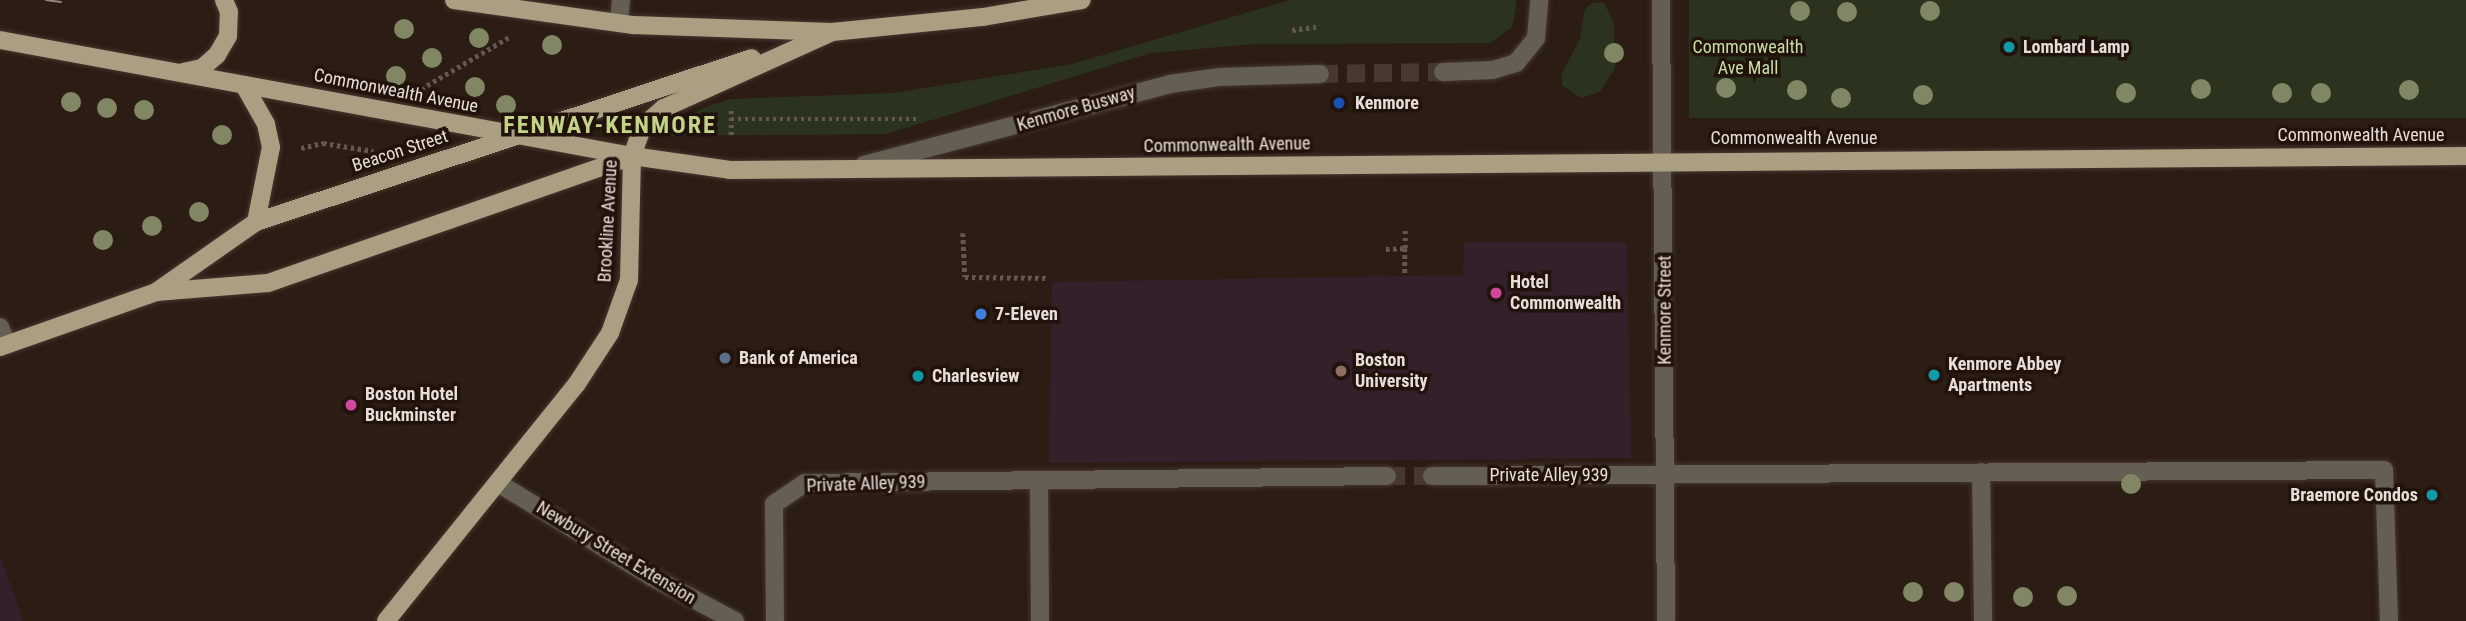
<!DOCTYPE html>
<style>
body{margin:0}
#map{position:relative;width:2466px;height:621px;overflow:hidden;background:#2b1c14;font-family:"Roboto Condensed",sans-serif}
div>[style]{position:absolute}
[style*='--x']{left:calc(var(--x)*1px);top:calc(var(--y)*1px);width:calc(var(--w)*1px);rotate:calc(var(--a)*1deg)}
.education>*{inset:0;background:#32212a}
.green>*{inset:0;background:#2b331f;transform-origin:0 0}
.minor-tunnel>*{height:18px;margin-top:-9px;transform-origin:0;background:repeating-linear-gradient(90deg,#473931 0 18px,transparent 0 27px)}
.path>*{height:4.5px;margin-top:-2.25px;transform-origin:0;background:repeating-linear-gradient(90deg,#645750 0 3.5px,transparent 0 7px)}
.roads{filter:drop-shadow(0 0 2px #45372f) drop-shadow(0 0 2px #45372f)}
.minor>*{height:18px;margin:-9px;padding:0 9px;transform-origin:9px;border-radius:9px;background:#645f52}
.major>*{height:18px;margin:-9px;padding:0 9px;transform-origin:9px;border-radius:9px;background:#aa9f83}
.tram>*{height:2px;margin:-1px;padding:0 1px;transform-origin:1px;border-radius:1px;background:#92867f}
.trees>*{width:20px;height:20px;margin:-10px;border-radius:50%;background:#818764}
.dots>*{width:19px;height:19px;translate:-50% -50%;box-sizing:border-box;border:4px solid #21130b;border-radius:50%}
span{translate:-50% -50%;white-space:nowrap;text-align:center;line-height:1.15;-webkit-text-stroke:7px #21130b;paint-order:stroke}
.poi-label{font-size:18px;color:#e8ded8;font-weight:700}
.left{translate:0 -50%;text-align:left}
.right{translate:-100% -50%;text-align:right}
.park-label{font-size:18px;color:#c7dea6}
.street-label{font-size:18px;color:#e8ded8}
.district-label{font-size:24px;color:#c4d387;font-weight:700;letter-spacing:2px}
</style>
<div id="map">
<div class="education">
<i style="clip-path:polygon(1464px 242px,1627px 242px,1631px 458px,1049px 463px,1052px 282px,1463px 275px)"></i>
<i style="clip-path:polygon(0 555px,23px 620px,20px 621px,0 621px)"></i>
</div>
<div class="green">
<i style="clip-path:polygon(1290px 0,1516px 0,1516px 8px,1512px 27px,1490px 43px,1255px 44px,1151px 53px,886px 134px,668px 136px,666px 129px,705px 107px,731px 99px,893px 93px,1072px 64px)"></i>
<i style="left:1689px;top:0;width:777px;height:118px"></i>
<i style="clip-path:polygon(1604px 2px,1614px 24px,1615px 68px,1600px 92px,1581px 98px,1562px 85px,1562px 73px,1580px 39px,1585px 9px,1592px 3px)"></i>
</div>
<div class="minor-tunnel">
<i style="--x:1320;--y:74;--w:123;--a:-0.9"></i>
<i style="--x:1387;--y:476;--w:45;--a:0"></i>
</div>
<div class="path">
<i style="--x:1292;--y:30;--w:28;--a:-8"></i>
<i style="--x:421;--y:89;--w:104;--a:-30.5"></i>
<i style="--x:731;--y:119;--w:188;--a:0"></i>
<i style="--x:731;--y:135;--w:28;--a:-90"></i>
<i style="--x:301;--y:148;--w:23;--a:-13"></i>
<i style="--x:323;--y:143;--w:51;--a:9.1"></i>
<i style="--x:963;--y:233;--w:44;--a:87.4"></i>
<i style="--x:965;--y:277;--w:83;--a:0.7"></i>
<i style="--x:1405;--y:248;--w:27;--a:90"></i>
<i style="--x:1386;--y:249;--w:19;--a:-3"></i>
<i style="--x:1405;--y:248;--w:18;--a:-90"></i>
</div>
<div class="roads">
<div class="minor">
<i style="--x:1661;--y:0;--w:621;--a:89.54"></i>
<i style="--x:619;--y:23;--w:23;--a:-85"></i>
<i style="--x:1443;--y:72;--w:50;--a:-2.3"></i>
<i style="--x:1493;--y:70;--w:24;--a:-17"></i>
<i style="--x:1516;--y:63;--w:32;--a:-51"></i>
<i style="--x:1536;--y:38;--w:38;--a:-85"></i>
<i style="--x:864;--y:165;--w:317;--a:-14.8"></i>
<i style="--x:1170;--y:84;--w:49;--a:-8.1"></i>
<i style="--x:1219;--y:77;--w:101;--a:-1.7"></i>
<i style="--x:0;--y:327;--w:18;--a:68"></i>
<i style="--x:1981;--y:472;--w:149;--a:89.2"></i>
<i style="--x:1432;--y:476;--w:952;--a:-0.36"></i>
<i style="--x:2384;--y:470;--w:151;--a:88.1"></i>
<i style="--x:1039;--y:481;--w:140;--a:89.6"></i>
<i style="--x:498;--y:483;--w:180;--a:31.4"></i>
<i style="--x:652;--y:577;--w:94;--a:27.9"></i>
<i style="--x:775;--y:621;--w:117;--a:-90.5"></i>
<i style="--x:774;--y:504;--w:37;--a:-34"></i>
<i style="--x:805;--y:483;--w:582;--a:-0.69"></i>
</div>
<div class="major">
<i style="--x:454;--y:0;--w:181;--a:8"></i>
<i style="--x:633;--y:25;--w:199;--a:2"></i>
<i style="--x:832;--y:32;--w:152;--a:-5.7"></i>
<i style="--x:983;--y:17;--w:100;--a:-9.7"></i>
<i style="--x:0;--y:40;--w:643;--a:10.4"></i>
<i style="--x:632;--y:156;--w:99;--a:8.1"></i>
<i style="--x:730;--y:170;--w:1736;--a:-0.46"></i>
<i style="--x:183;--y:72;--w:19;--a:-12"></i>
<i style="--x:202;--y:68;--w:20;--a:-41"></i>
<i style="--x:217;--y:55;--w:22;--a:-60"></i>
<i style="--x:228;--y:36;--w:24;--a:-88"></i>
<i style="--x:229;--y:12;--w:13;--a:-113"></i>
<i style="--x:244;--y:85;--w:45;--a:60.6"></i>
<i style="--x:266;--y:124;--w:24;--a:78"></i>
<i style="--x:271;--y:147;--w:76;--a:101.3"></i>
<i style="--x:156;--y:292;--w:122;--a:-35"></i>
<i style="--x:256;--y:222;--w:522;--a:-18.3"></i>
<i style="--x:0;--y:347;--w:165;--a:-19.4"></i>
<i style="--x:156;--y:292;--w:112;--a:-4.6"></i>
<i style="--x:268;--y:283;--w:382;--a:-19.2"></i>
<i style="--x:386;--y:621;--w:303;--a:-51.2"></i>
<i style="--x:576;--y:385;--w:62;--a:-56.8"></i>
<i style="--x:610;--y:333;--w:56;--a:-70.3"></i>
<i style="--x:629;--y:280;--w:124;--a:-88.6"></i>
<i style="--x:632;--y:156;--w:32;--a:-70"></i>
<i style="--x:643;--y:126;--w:28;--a:-41"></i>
<i style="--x:664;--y:108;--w:184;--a:-24.3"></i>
</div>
</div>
<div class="tram">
<i style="--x:46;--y:0;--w:15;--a:8"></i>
</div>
<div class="trees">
<i style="left:1800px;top:11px"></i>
<i style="left:1930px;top:11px"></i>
<i style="left:1847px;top:12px"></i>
<i style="left:404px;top:29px"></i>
<i style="left:479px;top:38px"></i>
<i style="left:552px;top:45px"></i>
<i style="left:1614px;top:53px"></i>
<i style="left:432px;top:58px"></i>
<i style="left:396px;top:76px"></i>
<i style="left:475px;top:87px"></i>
<i style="left:1726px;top:88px"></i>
<i style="left:2201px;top:89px"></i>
<i style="left:1797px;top:90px"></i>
<i style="left:2409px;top:90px"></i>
<i style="left:2126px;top:93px"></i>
<i style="left:2282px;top:93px"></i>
<i style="left:2321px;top:93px"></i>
<i style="left:1923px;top:95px"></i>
<i style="left:1841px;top:98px"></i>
<i style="left:71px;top:102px"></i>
<i style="left:506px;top:105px"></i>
<i style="left:107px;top:108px"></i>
<i style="left:144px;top:110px"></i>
<i style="left:222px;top:135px"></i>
<i style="left:199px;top:212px"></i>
<i style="left:152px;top:226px"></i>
<i style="left:103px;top:240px"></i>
<i style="left:2131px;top:484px"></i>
<i style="left:1913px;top:592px"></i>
<i style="left:1954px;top:592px"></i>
<i style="left:2067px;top:596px"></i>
<i style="left:2023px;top:597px"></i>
</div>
<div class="dots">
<i style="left:2009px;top:47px;background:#0f9aa8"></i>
<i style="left:1339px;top:103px;background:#1a4fb4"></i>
<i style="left:1496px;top:293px;background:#d1479c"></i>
<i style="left:981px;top:314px;background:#3f7fe0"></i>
<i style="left:725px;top:358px;background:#5c6f8a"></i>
<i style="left:1341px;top:371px;background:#8d6e63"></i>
<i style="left:1934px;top:375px;background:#0f9aa8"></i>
<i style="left:918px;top:376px;background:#0f9aa8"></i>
<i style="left:351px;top:405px;background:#d1479c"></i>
<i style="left:2432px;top:495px;background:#0f9aa8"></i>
</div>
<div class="poi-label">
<span class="left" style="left:2023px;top:47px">Lombard Lamp</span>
<span class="left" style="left:1355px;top:103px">Kenmore</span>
<span class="left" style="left:1510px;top:293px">Hotel<br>Commonwealth</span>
<span class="left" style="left:995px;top:314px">7-Eleven</span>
<span class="left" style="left:739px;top:358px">Bank of America</span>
<span class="left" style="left:1355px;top:371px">Boston<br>University</span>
<span class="left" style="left:1948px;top:375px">Kenmore Abbey<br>Apartments</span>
<span class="left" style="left:932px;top:376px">Charlesview</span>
<span class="left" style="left:365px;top:405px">Boston Hotel<br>Buckminster</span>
<span class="right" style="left:2418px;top:495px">Braemore Condos</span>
</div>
<div class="park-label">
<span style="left:1748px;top:58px">Commonwealth<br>Ave Mall</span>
</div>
<div class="street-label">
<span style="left:396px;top:91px;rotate:11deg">Commonwealth Avenue</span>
<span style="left:1076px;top:109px;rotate:-16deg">Kenmore Busway</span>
<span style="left:2361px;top:135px">Commonwealth Avenue</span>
<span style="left:1794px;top:138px">Commonwealth Avenue</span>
<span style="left:1227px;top:145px;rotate:-1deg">Commonwealth Avenue</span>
<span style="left:400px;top:151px;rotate:-18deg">Beacon Street</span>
<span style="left:608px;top:221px;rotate:-87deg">Brookline Avenue</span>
<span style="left:1665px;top:310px;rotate:-90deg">Kenmore Street</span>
<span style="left:1549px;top:475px">Private Alley 939</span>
<span style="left:866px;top:484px;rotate:-2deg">Private Alley 939</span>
<span style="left:616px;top:553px;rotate:31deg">Newbury Street Extension</span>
</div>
<div class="district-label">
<span style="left:610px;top:126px">FENWAY-KENMORE</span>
</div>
</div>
